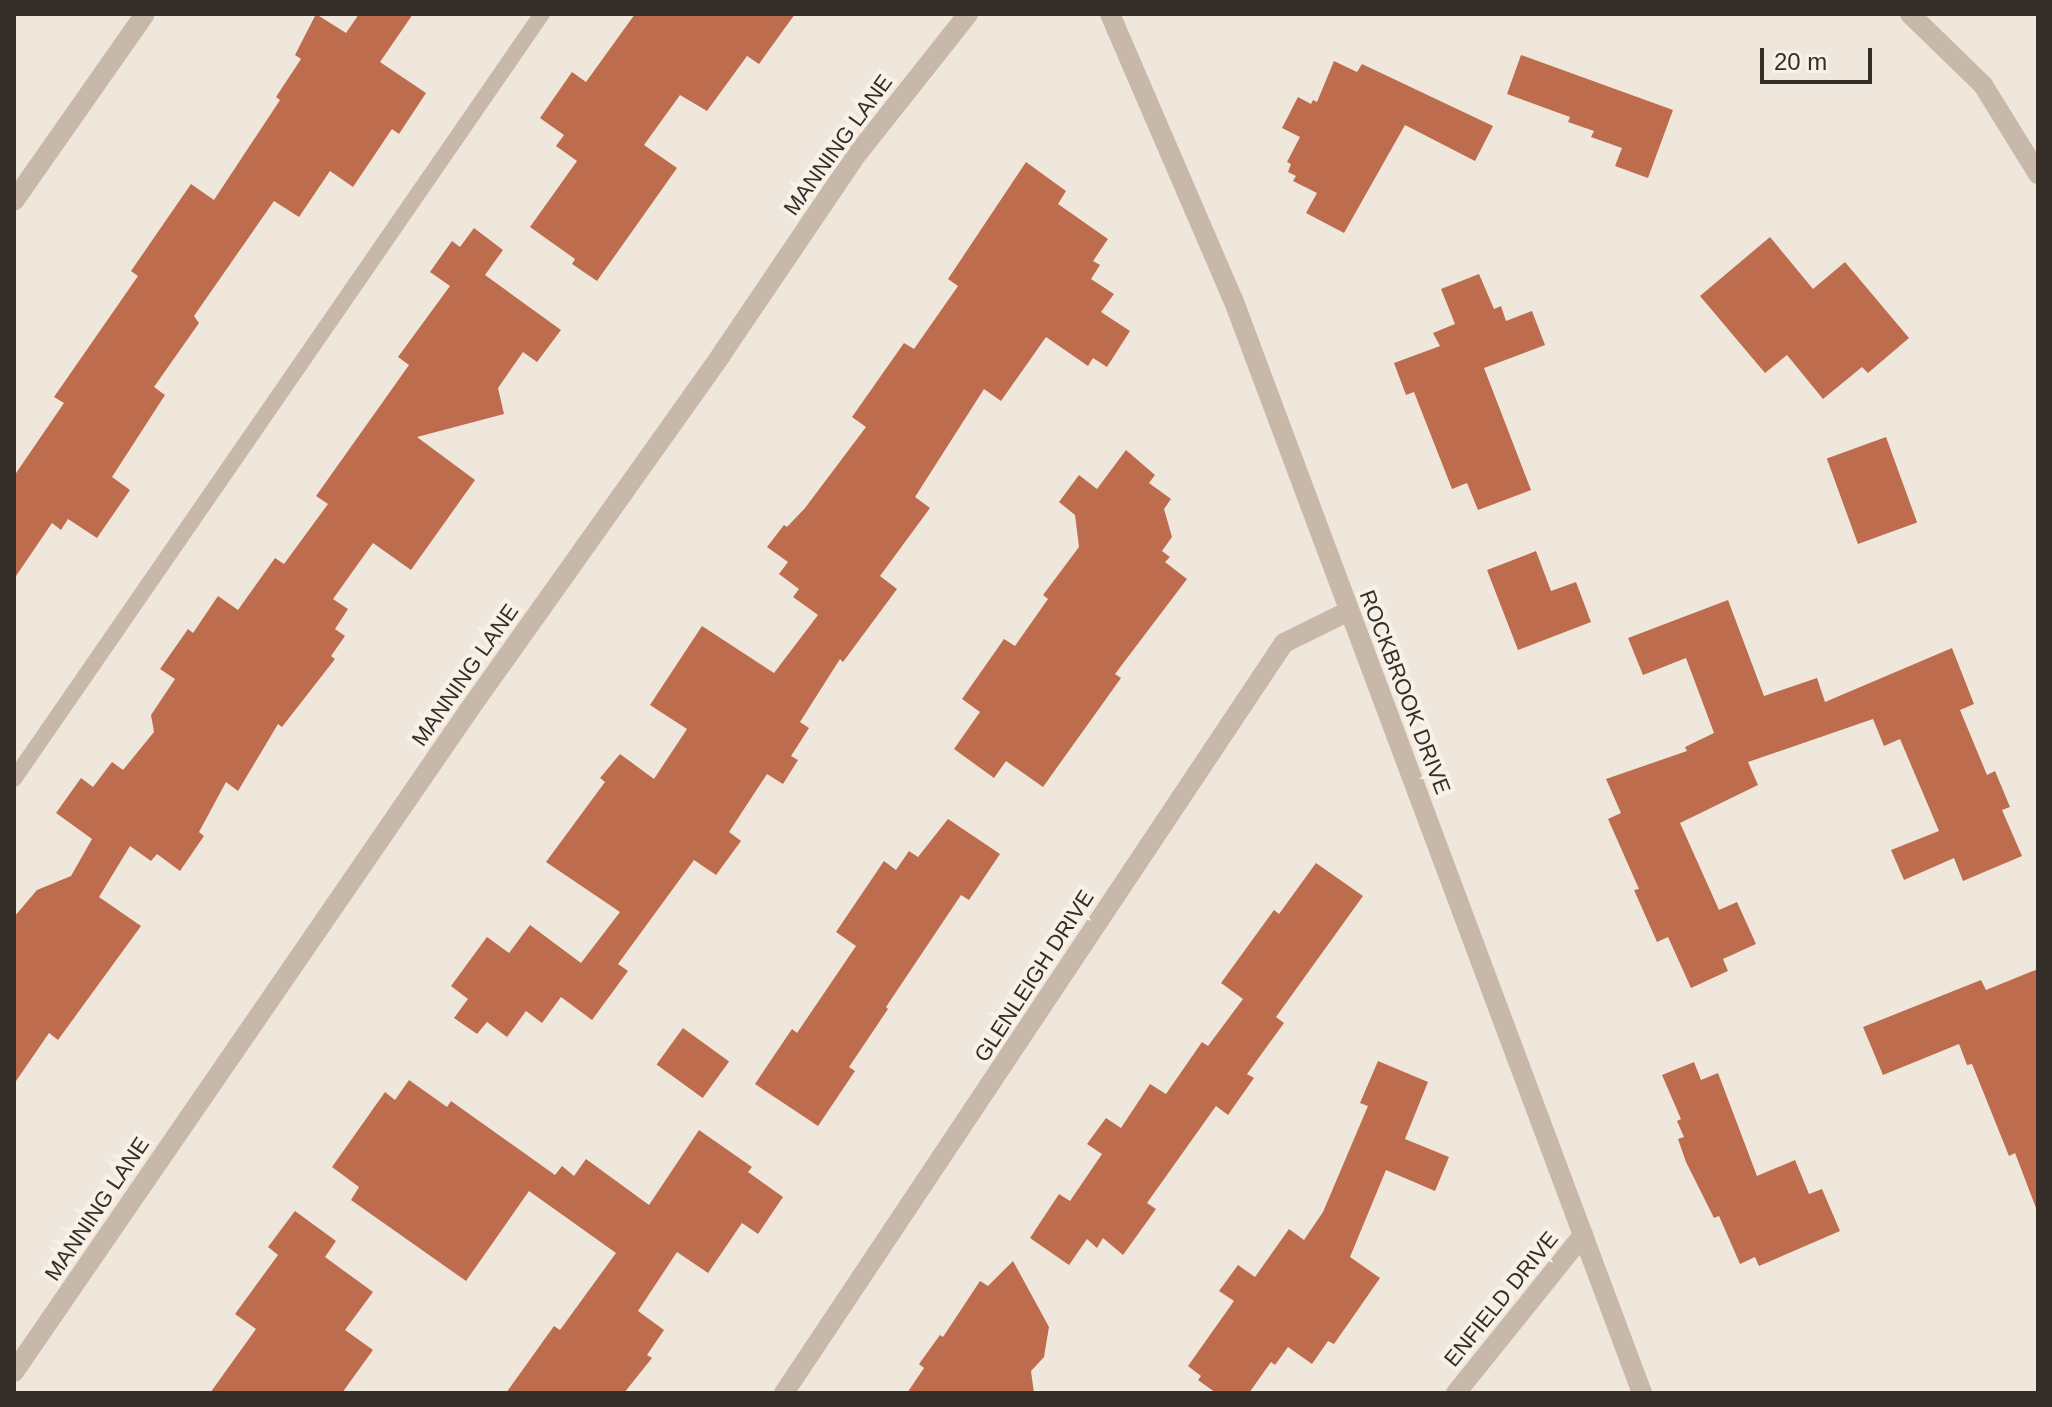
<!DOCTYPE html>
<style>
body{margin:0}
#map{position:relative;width:2052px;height:1407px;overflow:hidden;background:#f0e7dc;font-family:Helvetica,sans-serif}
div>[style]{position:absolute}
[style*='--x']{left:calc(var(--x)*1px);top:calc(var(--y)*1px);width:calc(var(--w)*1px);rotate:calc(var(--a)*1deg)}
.building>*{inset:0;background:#bd6d4d;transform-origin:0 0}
.service>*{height:16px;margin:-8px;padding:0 8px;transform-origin:8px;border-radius:8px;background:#c7b8a9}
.minor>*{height:20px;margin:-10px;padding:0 10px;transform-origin:10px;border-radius:10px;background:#c7b8a9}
span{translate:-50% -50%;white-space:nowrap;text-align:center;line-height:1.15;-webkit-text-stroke:8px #f8f1e8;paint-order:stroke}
.street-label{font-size:22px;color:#352d28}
.frame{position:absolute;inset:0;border:16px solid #352d28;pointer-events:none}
.scale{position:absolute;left:1760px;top:48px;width:112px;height:36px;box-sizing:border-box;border:4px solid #352d28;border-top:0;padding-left:10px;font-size:24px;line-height:28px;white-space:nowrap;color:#352d28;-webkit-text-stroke:6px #f8f1e8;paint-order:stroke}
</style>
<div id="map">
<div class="building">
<i style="clip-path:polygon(316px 14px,346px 33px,359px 14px,413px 14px,380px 62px,426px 93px,399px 134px,392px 129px,353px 187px,330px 171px,299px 217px,274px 201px,194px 316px,199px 323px,154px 387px,165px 395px,112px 477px,130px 490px,97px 538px,68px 519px,61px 530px,52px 523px,14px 579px,14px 476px,64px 403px,54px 397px,138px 276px,131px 271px,191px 184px,214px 200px,280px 100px,276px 97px,301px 59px,295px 55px)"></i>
<i style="clip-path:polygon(635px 14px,795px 14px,759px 64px,747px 56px,707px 111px,680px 95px,644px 145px,677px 168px,597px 281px,572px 264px,575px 259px,530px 227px,577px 161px,556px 146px,564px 135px,540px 118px,572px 72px,586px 82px)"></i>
<i style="clip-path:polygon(1521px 55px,1673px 110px,1648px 178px,1615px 166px,1622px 148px,1591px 137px,1594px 131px,1568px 122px,1570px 117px,1507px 94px)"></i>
<i style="clip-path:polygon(1334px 61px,1357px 72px,1362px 64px,1493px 126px,1475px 161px,1405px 125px,1344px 233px,1306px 213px,1317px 193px,1293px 181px,1296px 176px,1288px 172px,1291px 164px,1287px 162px,1300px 137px,1282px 128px,1298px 97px,1311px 104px,1313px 100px,1317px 102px)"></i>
<i style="clip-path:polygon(1026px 162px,1066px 191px,1058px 204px,1108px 239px,1093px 261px,1100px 265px,1091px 279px,1114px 294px,1101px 312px,1130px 331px,1107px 367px,1093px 358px,1088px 366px,1046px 337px,1001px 401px,984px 389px,915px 497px,930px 508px,880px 576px,897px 589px,843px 662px,840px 659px,800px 722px,809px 728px,791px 756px,798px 760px,783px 784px,767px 774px,729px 832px,741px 841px,716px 875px,694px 860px,618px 964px,628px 971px,592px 1020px,561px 997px,542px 1023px,526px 1011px,507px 1037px,487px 1022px,477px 1034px,454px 1018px,468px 999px,451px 986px,487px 937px,509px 953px,530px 925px,581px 963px,620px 912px,546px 862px,605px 782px,600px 778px,620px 754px,654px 779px,687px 729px,650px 705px,702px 626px,774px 673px,818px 615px,793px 597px,799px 589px,779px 574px,788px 562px,767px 547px,784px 525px,787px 527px,805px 508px,866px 427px,852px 417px,904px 343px,914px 349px,958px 286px,948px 279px)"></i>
<i style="clip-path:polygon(474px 228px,503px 250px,485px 275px,561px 330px,537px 362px,523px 352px,498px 388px,504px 414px,417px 437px,475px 480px,411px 570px,373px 543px,333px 599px,348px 609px,335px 629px,345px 636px,331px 656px,335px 659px,282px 727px,278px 724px,238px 791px,226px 782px,199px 832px,204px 836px,180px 871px,157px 854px,151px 861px,130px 846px,99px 897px,141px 926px,58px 1040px,49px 1033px,14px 1084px,14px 917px,37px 890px,71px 876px,92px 839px,56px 813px,81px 778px,93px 787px,112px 762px,123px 770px,154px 732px,151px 715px,175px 679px,160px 669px,188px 629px,193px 633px,218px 596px,238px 610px,275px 558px,284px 564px,328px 504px,316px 496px,409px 365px,398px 357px,450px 286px,430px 272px,452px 241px,460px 247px)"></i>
<i style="clip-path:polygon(1770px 237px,1813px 289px,1845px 262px,1909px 338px,1868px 373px,1862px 367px,1823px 399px,1787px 355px,1765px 373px,1700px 296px)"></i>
<i style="clip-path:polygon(1479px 274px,1494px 309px,1501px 306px,1506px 321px,1532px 311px,1545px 345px,1484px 368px,1531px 490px,1478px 510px,1467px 483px,1452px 489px,1414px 392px,1406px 395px,1394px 363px,1440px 346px,1433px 333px,1455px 324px,1441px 289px)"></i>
<i style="left:1886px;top:437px;width:91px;height:63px;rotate:70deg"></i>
<i style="clip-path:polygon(1126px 450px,1155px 475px,1149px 483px,1171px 499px,1164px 509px,1172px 537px,1162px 551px,1170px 557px,1165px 562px,1187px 579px,1115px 674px,1121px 678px,1043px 787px,1006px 761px,994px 778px,954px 749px,980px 712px,962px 699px,1004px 639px,1015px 646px,1048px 599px,1043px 595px,1079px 547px,1075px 515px,1059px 502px,1079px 475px,1097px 489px)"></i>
<i style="clip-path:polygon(1536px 551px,1551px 591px,1576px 582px,1591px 622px,1518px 650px,1487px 570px)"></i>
<i style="clip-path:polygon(1728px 600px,1764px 696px,1817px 678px,1825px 702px,1952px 648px,1974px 704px,1960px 710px,1987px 775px,1995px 771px,2010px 807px,2002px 810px,2022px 856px,1963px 881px,1954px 858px,1904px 880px,1891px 850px,1939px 831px,1900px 739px,1884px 746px,1873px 719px,1748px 762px,1758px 785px,1680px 823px,1719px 910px,1737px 902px,1756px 944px,1723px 959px,1728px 971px,1691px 988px,1668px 937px,1657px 942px,1634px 890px,1639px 889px,1608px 819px,1621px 813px,1606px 779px,1687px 751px,1685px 747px,1714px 733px,1686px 658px,1643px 675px,1628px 638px)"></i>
<i style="clip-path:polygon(948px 819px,1000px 854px,969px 900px,961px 895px,886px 1007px,888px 1009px,849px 1067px,855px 1071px,818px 1126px,755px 1084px,792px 1029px,797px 1033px,856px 946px,836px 932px,884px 861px,896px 870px,909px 851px,918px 857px)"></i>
<i style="clip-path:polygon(1316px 863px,1363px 896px,1276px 1017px,1284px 1023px,1247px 1074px,1254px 1078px,1228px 1115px,1216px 1106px,1147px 1203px,1156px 1209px,1123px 1255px,1103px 1238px,1097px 1248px,1087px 1239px,1069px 1265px,1030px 1238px,1059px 1194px,1070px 1201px,1102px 1154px,1087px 1144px,1106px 1118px,1121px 1128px,1150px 1084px,1166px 1094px,1202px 1042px,1208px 1046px,1243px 999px,1221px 983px,1274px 910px,1279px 914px)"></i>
<i style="clip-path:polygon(2038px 969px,2038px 1207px,2036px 1208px,2015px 1153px,2009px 1156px,1972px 1064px,1967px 1065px,1959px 1044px,1883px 1075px,1863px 1027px,1981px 980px,1986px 990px)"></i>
<i style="left:683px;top:1028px;width:57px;height:45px;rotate:36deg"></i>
<i style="clip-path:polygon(1378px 1061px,1428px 1082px,1405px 1139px,1449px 1157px,1435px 1191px,1386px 1170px,1350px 1257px,1380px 1278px,1334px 1344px,1328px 1341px,1312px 1364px,1288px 1347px,1275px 1365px,1271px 1362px,1249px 1393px,1216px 1393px,1198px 1380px,1201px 1376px,1188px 1366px,1234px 1301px,1219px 1291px,1238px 1265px,1255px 1277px,1289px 1229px,1304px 1240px,1323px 1212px,1368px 1106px,1360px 1103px)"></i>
<i style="clip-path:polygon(1694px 1062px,1701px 1080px,1718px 1073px,1757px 1176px,1795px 1160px,1809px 1194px,1822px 1189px,1840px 1231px,1759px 1266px,1755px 1257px,1740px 1264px,1719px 1216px,1714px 1218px,1686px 1162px,1678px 1139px,1684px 1137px,1677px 1121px,1681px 1119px,1662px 1075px)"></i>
<i style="clip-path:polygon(409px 1080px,447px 1107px,451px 1101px,555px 1175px,562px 1166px,574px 1176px,586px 1159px,649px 1205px,699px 1130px,752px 1167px,748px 1172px,783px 1197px,758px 1234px,742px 1223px,708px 1273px,677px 1252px,638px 1311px,664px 1330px,647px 1355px,652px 1358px,624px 1393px,506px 1393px,554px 1326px,560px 1330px,616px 1253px,529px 1191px,466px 1281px,351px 1200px,359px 1187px,332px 1167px,385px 1092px,395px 1100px)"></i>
<i style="clip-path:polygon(295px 1211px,336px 1241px,325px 1257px,373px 1292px,345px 1330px,373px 1350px,342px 1393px,210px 1393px,256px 1329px,235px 1314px,278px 1255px,268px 1247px)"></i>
<i style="clip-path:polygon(1013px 1261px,1049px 1327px,1044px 1357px,1031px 1371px,1034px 1393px,907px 1393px,924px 1368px,919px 1364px,940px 1335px,943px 1337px,980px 1281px,988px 1286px)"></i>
</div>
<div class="service">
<i style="--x:14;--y:779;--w:930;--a:-55.39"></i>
</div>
<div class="minor">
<i style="--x:1110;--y:14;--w:310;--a:66.7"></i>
<i style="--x:1233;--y:299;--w:1168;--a:69.5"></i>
<i style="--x:1910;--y:14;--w:102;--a:44.2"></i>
<i style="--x:1983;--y:85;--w:105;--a:58.3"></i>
<i style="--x:14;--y:201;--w:228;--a:-55"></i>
<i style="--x:14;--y:1372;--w:803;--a:-55.5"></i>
<i style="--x:469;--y:710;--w:435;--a:-54.6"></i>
<i style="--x:721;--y:355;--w:244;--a:-55.9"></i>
<i style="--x:858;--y:153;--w:177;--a:-51.6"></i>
<i style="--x:784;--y:1393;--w:901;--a:-56.31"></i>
<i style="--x:1284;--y:643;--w:70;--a:-26.2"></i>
<i style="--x:1456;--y:1393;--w:203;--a:-51.2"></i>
</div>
<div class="street-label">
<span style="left:838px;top:145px;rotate:-54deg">MANNING LANE</span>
<span style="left:465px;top:675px;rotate:-55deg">MANNING LANE</span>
<span style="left:1405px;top:692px;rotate:69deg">ROCKBROOK DRIVE</span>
<span style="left:1034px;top:976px;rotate:-57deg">GLENLEIGH DRIVE</span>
<span style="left:97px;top:1209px;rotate:-56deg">MANNING LANE</span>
<span style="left:1501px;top:1299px;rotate:-51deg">ENFIELD DRIVE</span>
</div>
<div class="frame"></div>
<div class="scale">20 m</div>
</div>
